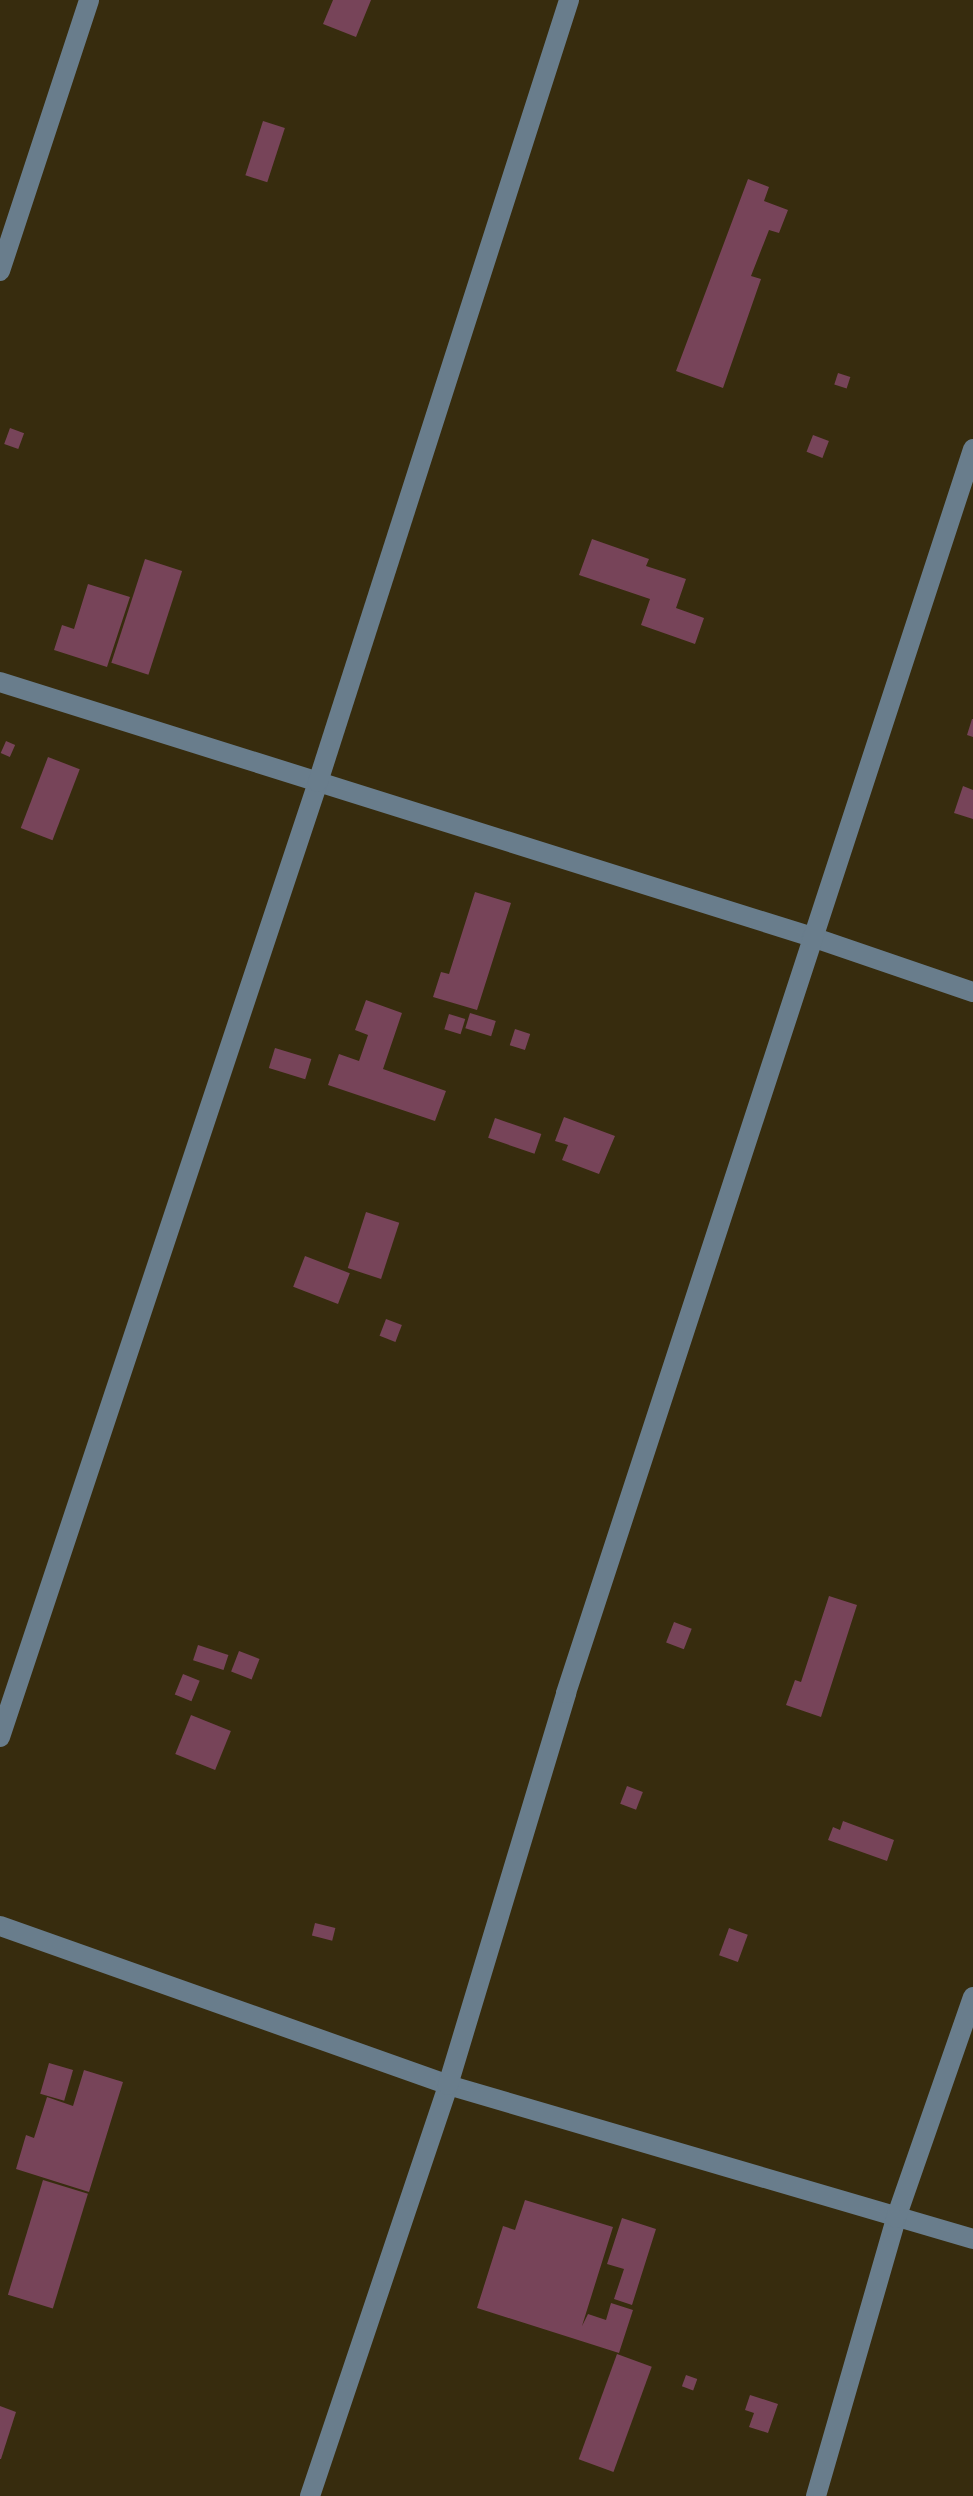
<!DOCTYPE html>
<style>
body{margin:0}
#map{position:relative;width:973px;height:2496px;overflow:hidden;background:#372c0e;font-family:"Archivo Narrow",sans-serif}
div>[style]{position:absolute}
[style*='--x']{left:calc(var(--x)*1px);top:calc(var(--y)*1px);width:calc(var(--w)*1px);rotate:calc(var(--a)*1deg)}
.building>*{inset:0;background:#774459;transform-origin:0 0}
.minor>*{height:20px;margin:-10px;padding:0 10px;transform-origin:10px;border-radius:10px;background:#697d8c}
span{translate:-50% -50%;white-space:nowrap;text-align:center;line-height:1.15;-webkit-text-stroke:6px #1a1509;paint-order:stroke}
</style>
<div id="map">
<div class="building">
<i style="clip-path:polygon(333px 0,371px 0,356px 37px,323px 24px)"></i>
<i style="left:263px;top:121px;width:23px;height:57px;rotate:18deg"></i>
<i style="clip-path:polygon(748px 179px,769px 187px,764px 201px,788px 210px,779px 233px,769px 230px,751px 276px,761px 279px,723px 388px,676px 371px)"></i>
<i style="left:838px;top:373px;width:13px;height:12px;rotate:18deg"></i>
<i style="left:10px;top:428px;width:15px;height:17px;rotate:20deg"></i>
<i style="left:813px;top:435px;width:17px;height:18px;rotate:21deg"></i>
<i style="clip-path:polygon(592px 539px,649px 559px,646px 566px,686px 579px,676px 608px,704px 618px,695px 644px,641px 625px,650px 599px,579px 575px)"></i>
<i style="left:145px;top:559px;width:39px;height:109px;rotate:18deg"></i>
<i style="clip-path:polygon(88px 584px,130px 597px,107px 667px,54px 650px,62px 625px,74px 629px)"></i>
<i style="clip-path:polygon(972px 719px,973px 719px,973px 737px,967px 735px)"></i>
<i style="left:6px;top:741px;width:10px;height:13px;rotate:24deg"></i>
<i style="left:48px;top:757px;width:34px;height:76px;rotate:21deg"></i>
<i style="clip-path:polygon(963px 786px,973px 790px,973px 819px,954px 813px)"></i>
<i style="clip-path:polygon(475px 892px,511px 903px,477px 1010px,433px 997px,441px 972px,449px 974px)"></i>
<i style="clip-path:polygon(366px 1000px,402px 1013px,383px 1069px,446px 1091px,435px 1121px,328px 1085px,339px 1054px,359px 1061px,368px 1035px,355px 1030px)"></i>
<i style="left:470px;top:1013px;width:27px;height:16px;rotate:17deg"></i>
<i style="left:449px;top:1014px;width:17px;height:16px;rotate:17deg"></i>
<i style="left:515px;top:1029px;width:16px;height:17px;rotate:18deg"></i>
<i style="left:275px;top:1048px;width:38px;height:21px;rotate:17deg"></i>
<i style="clip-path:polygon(564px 1117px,615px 1136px,599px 1174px,562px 1160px,568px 1145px,555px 1141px)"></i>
<i style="left:495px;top:1118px;width:49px;height:21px;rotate:19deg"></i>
<i style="left:366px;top:1212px;width:35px;height:59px;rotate:18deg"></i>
<i style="left:305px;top:1256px;width:48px;height:33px;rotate:21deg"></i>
<i style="left:386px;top:1319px;width:17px;height:18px;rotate:21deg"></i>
<i style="clip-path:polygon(829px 1596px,857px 1605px,821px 1717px,786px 1705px,795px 1680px,801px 1682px)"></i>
<i style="left:674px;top:1622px;width:19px;height:22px;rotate:21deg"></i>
<i style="left:198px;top:1645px;width:32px;height:16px;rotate:18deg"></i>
<i style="left:239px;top:1651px;width:22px;height:22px;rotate:21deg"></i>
<i style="left:183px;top:1674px;width:18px;height:22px;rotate:22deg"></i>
<i style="left:191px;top:1715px;width:43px;height:42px;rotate:22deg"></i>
<i style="left:627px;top:1786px;width:17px;height:19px;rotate:21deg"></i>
<i style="clip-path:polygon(843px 1821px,894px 1840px,887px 1861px,828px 1840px,833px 1827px,840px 1830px)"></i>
<i style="left:315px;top:1923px;width:21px;height:13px;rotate:14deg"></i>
<i style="left:729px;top:1928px;width:20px;height:29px;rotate:20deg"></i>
<i style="left:49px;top:2063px;width:25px;height:32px;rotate:16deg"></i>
<i style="clip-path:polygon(84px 2070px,123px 2082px,89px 2192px,16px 2169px,26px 2135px,34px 2138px,47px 2097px,73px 2106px)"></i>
<i style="left:43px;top:2180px;width:47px;height:120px;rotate:17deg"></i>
<i style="clip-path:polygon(525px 2200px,613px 2227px,582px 2326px,588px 2314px,606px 2320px,611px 2303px,633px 2310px,619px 2353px,477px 2308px,503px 2226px,515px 2230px)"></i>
<i style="clip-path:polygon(622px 2218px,656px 2229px,632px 2305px,614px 2299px,624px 2269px,607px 2264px)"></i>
<i style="left:617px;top:2354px;width:37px;height:112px;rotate:20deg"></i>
<i style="left:686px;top:2375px;width:12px;height:12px;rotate:20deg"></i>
<i style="clip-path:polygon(750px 2395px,778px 2404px,768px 2433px,749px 2427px,754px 2413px,745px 2410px)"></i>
<i style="clip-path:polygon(0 2406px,16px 2412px,1px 2459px,0 2459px)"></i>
</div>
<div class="minor">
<i style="--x:0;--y:271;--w:285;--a:-71.8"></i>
<i style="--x:0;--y:682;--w:851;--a:17.43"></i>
<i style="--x:812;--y:937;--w:170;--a:18.9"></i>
<i style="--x:0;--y:1737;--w:1007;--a:-71.58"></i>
<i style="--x:318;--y:782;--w:821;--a:-72.2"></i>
<i style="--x:0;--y:1926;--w:475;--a:19.5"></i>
<i style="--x:448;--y:2085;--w:547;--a:16.35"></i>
<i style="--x:310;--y:2496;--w:434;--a:-71.4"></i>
<i style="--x:448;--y:2085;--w:409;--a:-73.2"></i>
<i style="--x:566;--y:1693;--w:1309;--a:-71.88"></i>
<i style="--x:816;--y:2496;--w:289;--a:-73.9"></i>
<i style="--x:896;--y:2218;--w:234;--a:-70.8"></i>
</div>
</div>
